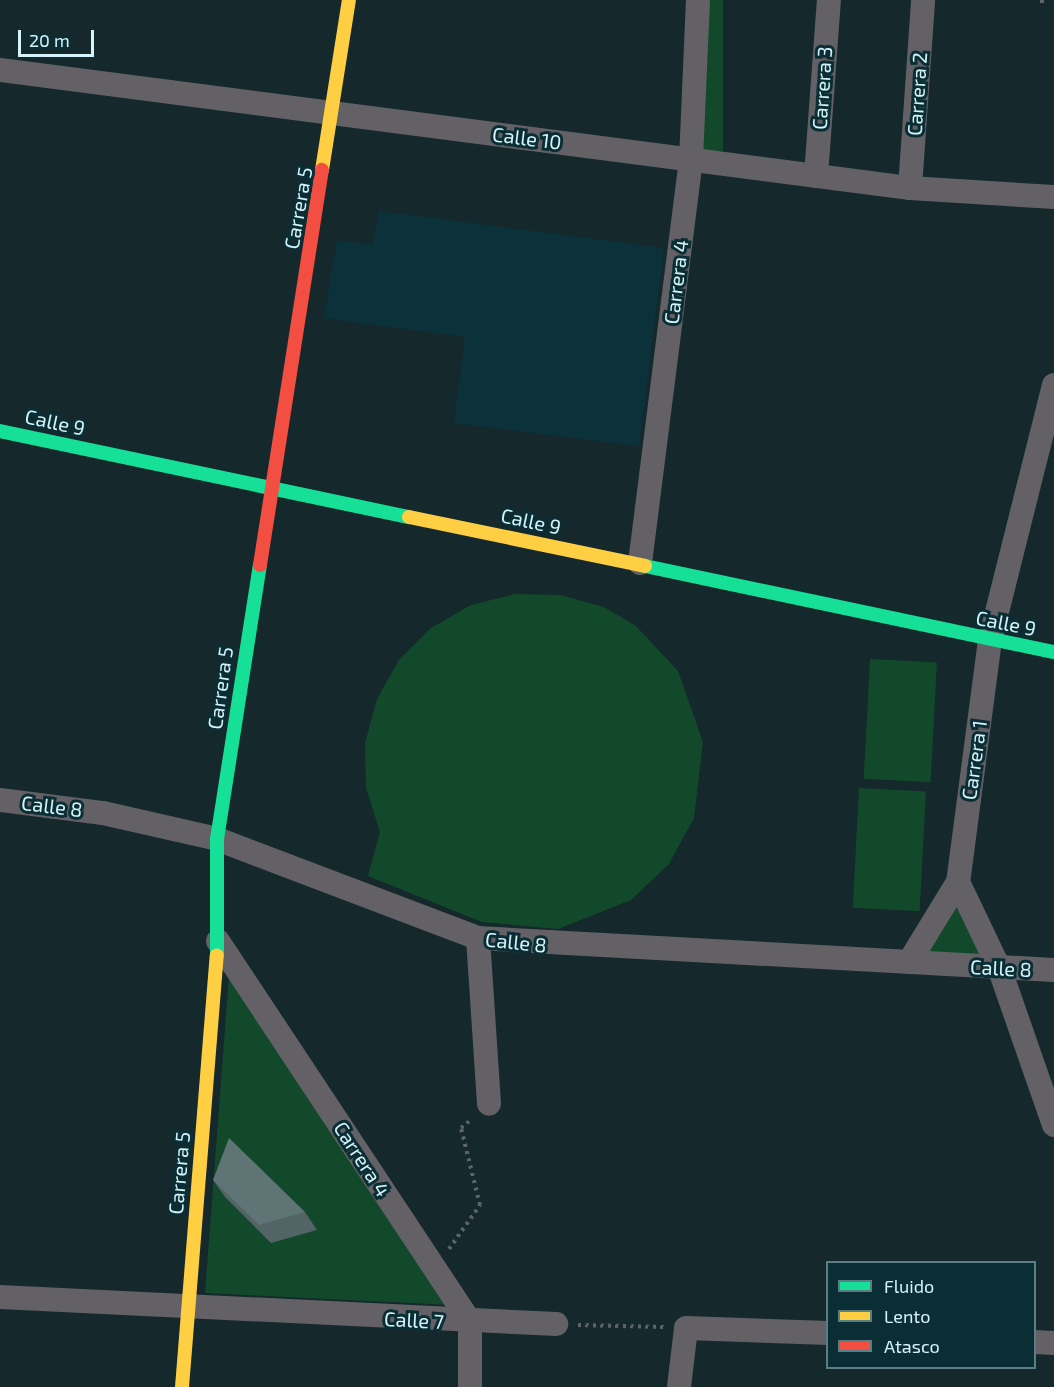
<!DOCTYPE html>
<style>
body{margin:0}
#map{position:relative;width:1054px;height:1387px;overflow:hidden;background:#15282b;font-family:"Exo 2",sans-serif}
div>[style]{position:absolute}
[style*='--x']{left:calc(var(--x)*1px);top:calc(var(--y)*1px);width:calc(var(--w)*1px);rotate:calc(var(--a)*1deg)}
.built>*{inset:0;background:#0b323b}
.green>*{inset:0;background:#12492b;transform-origin:0 0}
.path>*{height:4px;margin-top:-2px;transform-origin:0;background:repeating-linear-gradient(90deg,#5d6467 0 3px,transparent 0 7.5px)}
.street>*{height:24px;margin:-12px;padding:0 12px;transform-origin:12px;border-radius:12px;background:#636166}
.fast>*{height:14px;margin:-7px;padding:0 7px;transform-origin:7px;border-radius:7px;background:#16e098}
.slow>*{height:14px;margin:-7px;padding:0 7px;transform-origin:7px;border-radius:7px;background:#ffcf43}
.jam>*{height:14px;margin:-7px;padding:0 7px;transform-origin:7px;border-radius:7px;background:#f24e42}
.wall>*{inset:0;background:#526465}
.building>*{inset:0;background:#5f7475}
span{translate:-50% -50%;white-space:nowrap;text-align:center;line-height:1.15;-webkit-text-stroke:6px #0b2e35;paint-order:stroke}
.street-label{font-size:20px;color:#d4f3fa}
.legend{position:absolute;left:826px;top:1261px;width:210px;height:108px;box-sizing:border-box;background:#0b2e35;border:2px solid #5b7d84;margin:0;padding:8px 10px;list-style:none;font-size:18px;color:#d4f3fa}
.legend li{display:flex;align-items:center;gap:12px;height:30px}
.legend b{width:30px;border:2px solid #5b7d84}
.scale{position:absolute;left:18px;top:30px;width:76px;height:27px;box-sizing:border-box;border:3px solid #d4f3fa;border-top:0;padding-left:8px;font-size:18px;line-height:21px;white-space:nowrap;color:#d4f3fa;-webkit-text-stroke:4px #0b2e35;paint-order:stroke}
</style>
<div id="map">
<div class="built">
<i style="clip-path:polygon(378px 211px,664px 248px,639px 446px,454px 423px,465px 337px,324px 318px,337px 240px,373px 245px)"></i>
</div>
<div class="green">
<i style="left:702px;top:0;width:21px;height:151px"></i>
<i style="clip-path:polygon(515px 594px,560px 595px,604px 607px,636px 626px,678px 671px,703px 742px,694px 818px,669px 864px,631px 900px,558px 929px,482px 922px,368px 876px,380px 832px,366px 788px,365px 743px,377px 699px,399px 660px,431px 628px,471px 605px)"></i>
<i style="left:870px;top:659px;width:67px;height:120px;rotate:3deg"></i>
<i style="left:859px;top:788px;width:67px;height:120px;rotate:3deg"></i>
<i style="clip-path:polygon(957px 895px,989px 961px,920px 956px)"></i>
<i style="clip-path:polygon(229px 976px,452px 1305px,205px 1293px)"></i>
</div>
<div class="path">
<i style="--x:1042;--y:0;--w:7;--a:90"></i>
<i style="--x:449;--y:1249;--w:54;--a:-54.8"></i>
<i style="--x:480;--y:1205;--w:79;--a:-103.9"></i>
<i style="--x:461;--y:1128;--w:13;--a:-39"></i>
<i style="--x:578;--y:1325;--w:86;--a:1.3"></i>
</div>
<div class="street">
<i style="--x:0;--y:70;--w:918;--a:7.39"></i>
<i style="--x:910;--y:188;--w:144;--a:3.6"></i>
<i style="--x:816;--y:176;--w:176;--a:-85.8"></i>
<i style="--x:910;--y:188;--w:188;--a:-86"></i>
<i style="--x:1054;--y:385;--w:263;--a:104.1"></i>
<i style="--x:990;--y:640;--w:244;--a:97.5"></i>
<i style="--x:958;--y:882;--w:98;--a:64.5"></i>
<i style="--x:1000;--y:970;--w:164;--a:70.8"></i>
<i style="--x:640;--y:563;--w:406;--a:-82.8"></i>
<i style="--x:691;--y:160;--w:160;--a:-87.5"></i>
<i style="--x:0;--y:800;--w:104;--a:7.2"></i>
<i style="--x:103;--y:813;--w:117;--a:12.8"></i>
<i style="--x:217;--y:839;--w:279;--a:20.8"></i>
<i style="--x:478;--y:938;--w:577;--a:3.18"></i>
<i style="--x:478;--y:938;--w:166;--a:86.2"></i>
<i style="--x:218;--y:941;--w:457;--a:56.5"></i>
<i style="--x:470;--y:1322;--w:65;--a:90"></i>
<i style="--x:909;--y:962;--w:94;--a:-58.5"></i>
<i style="--x:0;--y:1297;--w:557;--a:2.78"></i>
<i style="--x:1034;--y:1342;--w:20;--a:3"></i>
<i style="--x:679;--y:1387;--w:59;--a:-83.2"></i>
<i style="--x:686;--y:1328;--w:142;--a:2"></i>
</div>
<div class="fast">
<i style="--x:0;--y:431;--w:418;--a:11.9"></i>
<i style="--x:645;--y:566;--w:418;--a:11.9"></i>
<i style="--x:217;--y:955;--w:116;--a:-90"></i>
<i style="--x:217;--y:839;--w:277;--a:-81.1"></i>
</div>
<div class="slow">
<i style="--x:322;--y:170;--w:172;--a:-81"></i>
<i style="--x:409;--y:517;--w:241;--a:11.7"></i>
<i style="--x:182;--y:1387;--w:433;--a:-85.4"></i>
</div>
<div class="jam">
<i style="--x:260;--y:565;--w:400;--a:-81.1"></i>
</div>
<div class="wall">
<i style="clip-path:polygon(213px 1180px,305px 1212px,317px 1230px,271px 1243px,225px 1197px)"></i>
</div>
<div class="building">
<i style="clip-path:polygon(229px 1138px,305px 1212px,259px 1225px,213px 1180px)"></i>
</div>
<div class="street-label">
<span style="left:822px;top:88px;rotate:-86deg">Carrera 3</span>
<span style="left:917px;top:94px;rotate:-86deg">Carrera 2</span>
<span style="left:527px;top:138px;rotate:7deg">Calle 10</span>
<span style="left:298px;top:208px;rotate:-80deg">Carrera 5</span>
<span style="left:676px;top:282px;rotate:-83deg">Carrera 4</span>
<span style="left:55px;top:422px;rotate:12deg">Calle 9</span>
<span style="left:531px;top:521px;rotate:12deg">Calle 9</span>
<span style="left:1006px;top:623px;rotate:11deg">Calle 9</span>
<span style="left:220px;top:688px;rotate:-82deg">Carrera 5</span>
<span style="left:974px;top:760px;rotate:-82deg">Carrera 1</span>
<span style="left:52px;top:806px;rotate:7deg">Calle 8</span>
<span style="left:516px;top:942px;rotate:6deg">Calle 8</span>
<span style="left:1001px;top:968px;rotate:3deg">Calle 8</span>
<span style="left:362px;top:1159px;rotate:57deg">Carrera 4</span>
<span style="left:179px;top:1173px;rotate:-85deg">Carrera 5</span>
<span style="left:414px;top:1320px;rotate:3deg">Calle 7</span>
</div>
<ul class="legend">
<li><b style="height:8px;background:#16e098"></b>Fluido</li>
<li><b style="height:8px;background:#ffcf43"></b>Lento</li>
<li><b style="height:8px;background:#f24e42"></b>Atasco</li>
</ul>
<div class="scale">20 m</div>
</div>
